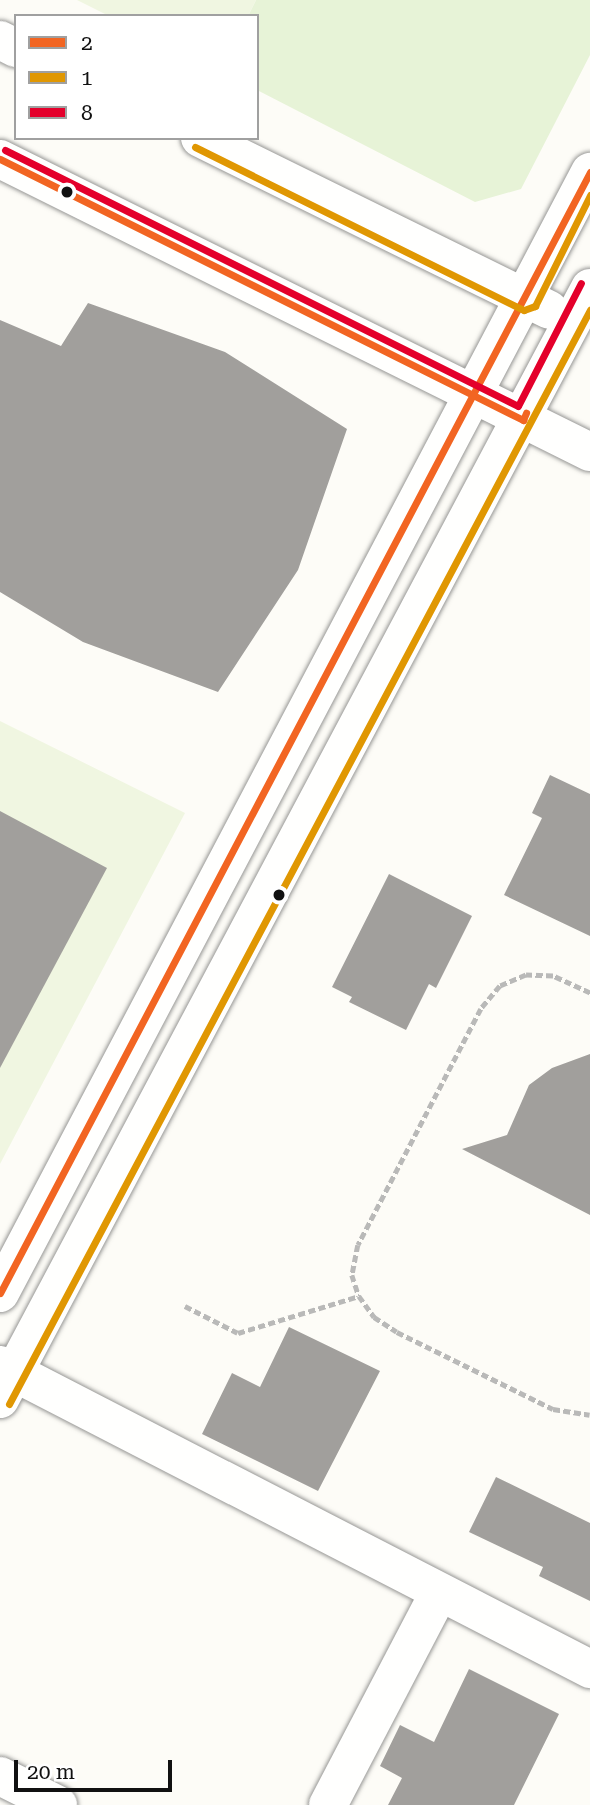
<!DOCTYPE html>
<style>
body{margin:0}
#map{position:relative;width:590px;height:1805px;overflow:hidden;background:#fdfcf7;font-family:"Roboto Serif",serif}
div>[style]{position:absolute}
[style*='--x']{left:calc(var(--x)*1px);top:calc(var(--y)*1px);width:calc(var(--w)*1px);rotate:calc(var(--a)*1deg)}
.green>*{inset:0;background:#e7f3d7}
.pitch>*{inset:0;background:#f0f6e1}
.building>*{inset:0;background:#a19f9c}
.path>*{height:4.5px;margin-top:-2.25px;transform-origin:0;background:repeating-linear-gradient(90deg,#b9b9b8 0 7px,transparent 0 10.5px)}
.roads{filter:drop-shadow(0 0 2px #979795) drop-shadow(0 0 2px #979795)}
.minor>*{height:38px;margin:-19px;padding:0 19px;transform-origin:19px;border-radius:19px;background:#fffffe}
.bus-1>*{height:7px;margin:-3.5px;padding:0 3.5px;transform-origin:3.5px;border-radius:3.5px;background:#f26522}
.bus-2>*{height:7px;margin:-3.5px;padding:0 3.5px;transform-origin:3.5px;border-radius:3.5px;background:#e09702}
.bus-3>*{height:7px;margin:-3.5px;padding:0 3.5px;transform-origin:3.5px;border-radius:3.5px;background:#e4002b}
.dots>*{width:19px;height:19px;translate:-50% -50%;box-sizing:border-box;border:4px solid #fff;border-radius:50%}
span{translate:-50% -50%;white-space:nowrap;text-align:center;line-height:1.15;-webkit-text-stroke:7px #fff;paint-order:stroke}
.legend{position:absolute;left:14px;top:14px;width:245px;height:126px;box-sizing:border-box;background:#fff;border:2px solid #a0a0a0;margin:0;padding:9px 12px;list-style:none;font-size:21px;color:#111}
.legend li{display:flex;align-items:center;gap:14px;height:35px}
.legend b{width:35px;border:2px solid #a0a0a0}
.scale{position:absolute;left:14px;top:1760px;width:158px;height:32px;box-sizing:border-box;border:4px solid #111;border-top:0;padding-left:9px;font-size:21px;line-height:24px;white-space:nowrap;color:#111;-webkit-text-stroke:5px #fff;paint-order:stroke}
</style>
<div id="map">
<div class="green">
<i style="clip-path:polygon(256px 0,590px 0,590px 55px,521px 189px,475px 202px,257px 90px,257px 16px,248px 16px)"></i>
</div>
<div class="pitch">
<i style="clip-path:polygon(77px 0,256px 0,248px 16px,109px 16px)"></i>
<i style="clip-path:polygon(0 721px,185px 813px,0 1164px)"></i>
</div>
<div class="building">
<i style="clip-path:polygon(88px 303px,225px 352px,347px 429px,298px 570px,218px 692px,83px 642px,0 592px,0 320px,61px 346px)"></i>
<i style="clip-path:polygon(550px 775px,590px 794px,590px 936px,504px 895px,542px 818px,532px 813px)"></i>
<i style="clip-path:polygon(0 811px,107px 868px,0 1068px)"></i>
<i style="clip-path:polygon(389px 874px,472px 916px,436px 988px,429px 984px,406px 1030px,349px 1002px,352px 997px,332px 987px)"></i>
<i style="clip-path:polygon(590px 1054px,590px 1215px,462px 1149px,507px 1135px,529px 1085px,552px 1068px)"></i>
<i style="clip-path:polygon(289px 1327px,380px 1371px,318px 1491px,202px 1434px,232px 1373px,260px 1387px)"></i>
<i style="clip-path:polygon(496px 1477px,590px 1523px,590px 1601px,539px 1576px,543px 1567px,469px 1532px)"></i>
<i style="clip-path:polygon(469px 1669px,559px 1714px,514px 1805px,388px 1805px,402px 1778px,380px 1766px,400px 1725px,434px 1742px)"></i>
</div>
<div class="path">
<i style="--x:590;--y:993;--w:41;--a:-155.3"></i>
<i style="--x:553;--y:976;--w:27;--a:-178"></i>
<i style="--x:526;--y:975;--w:28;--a:157"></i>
<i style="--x:500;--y:986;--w:30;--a:130"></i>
<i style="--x:481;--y:1009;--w:266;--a:117.5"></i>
<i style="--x:358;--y:1245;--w:31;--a:101"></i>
<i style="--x:352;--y:1275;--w:22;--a:72"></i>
<i style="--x:359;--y:1296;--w:26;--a:54"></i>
<i style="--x:374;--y:1317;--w:27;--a:33"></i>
<i style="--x:397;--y:1332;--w:174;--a:26.3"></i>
<i style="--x:553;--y:1409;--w:37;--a:9"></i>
<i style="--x:185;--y:1306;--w:59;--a:27"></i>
<i style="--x:238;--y:1333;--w:127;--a:-17"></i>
</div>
<div class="roads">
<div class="minor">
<i style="--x:0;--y:40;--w:18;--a:27"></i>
<i style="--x:200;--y:138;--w:389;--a:26.2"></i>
<i style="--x:0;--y:159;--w:659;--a:26.41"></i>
<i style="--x:0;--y:1293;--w:1267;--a:-62.24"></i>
<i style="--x:0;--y:1365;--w:664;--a:27.26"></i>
<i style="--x:0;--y:1399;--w:1258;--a:-62.03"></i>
<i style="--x:0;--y:1776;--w:65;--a:26.6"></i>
<i style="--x:328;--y:1805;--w:239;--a:-62.4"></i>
</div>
</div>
<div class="bus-1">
<i style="--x:0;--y:159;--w:585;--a:26.52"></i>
<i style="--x:523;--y:420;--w:8;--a:-67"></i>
<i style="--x:0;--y:1293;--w:1267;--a:-62.24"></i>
</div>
<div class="bus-2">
<i style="--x:195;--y:147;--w:367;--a:26.4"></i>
<i style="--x:524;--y:310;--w:12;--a:-20"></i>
<i style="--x:535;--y:306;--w:124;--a:-63.6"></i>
<i style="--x:9;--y:1404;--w:1239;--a:-62.03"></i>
</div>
<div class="bus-3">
<i style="--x:5;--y:150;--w:573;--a:26.52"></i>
<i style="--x:518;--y:406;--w:138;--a:-62.9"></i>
</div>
<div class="dots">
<i style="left:67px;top:192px;background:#111"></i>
<i style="left:279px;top:895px;background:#111"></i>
</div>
<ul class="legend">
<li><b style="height:9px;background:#f26522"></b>2</li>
<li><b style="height:9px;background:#e09702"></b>1</li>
<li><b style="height:9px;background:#e4002b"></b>8</li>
</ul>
<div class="scale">20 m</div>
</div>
